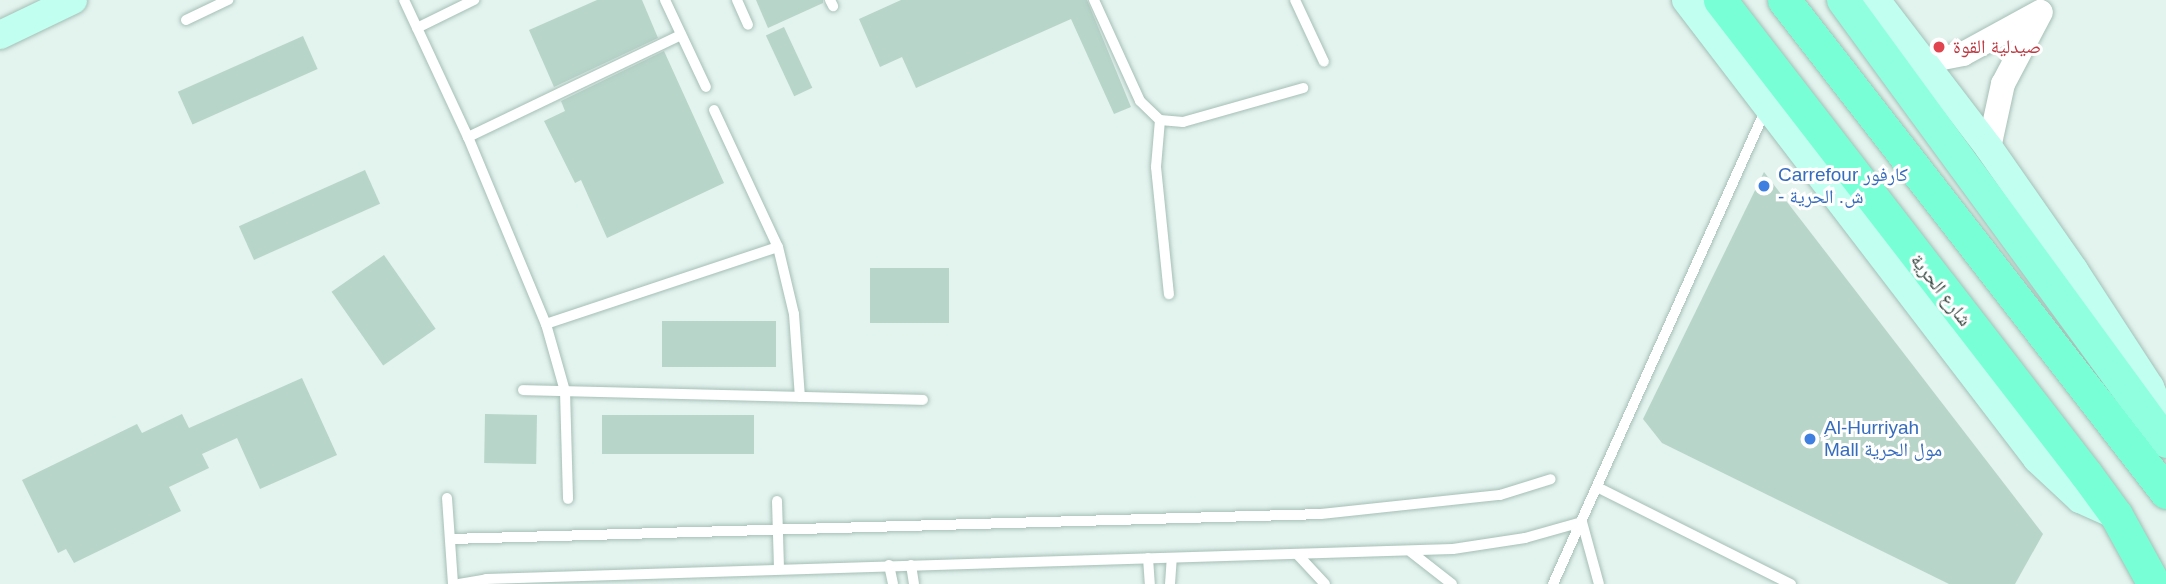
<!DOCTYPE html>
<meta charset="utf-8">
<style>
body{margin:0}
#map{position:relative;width:2166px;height:584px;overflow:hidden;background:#e3f3ee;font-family:Helvetica,"Noto Naskh Arabic",sans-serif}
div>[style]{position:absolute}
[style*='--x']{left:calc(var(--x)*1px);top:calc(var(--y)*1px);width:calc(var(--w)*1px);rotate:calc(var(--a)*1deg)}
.building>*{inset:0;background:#b8d5ca;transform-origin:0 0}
.roads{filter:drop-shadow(0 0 2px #a5bfb6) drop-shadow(0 0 2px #a5bfb6)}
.service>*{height:10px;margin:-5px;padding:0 5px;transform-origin:5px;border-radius:5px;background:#fff}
.tertiary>*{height:24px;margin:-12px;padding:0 12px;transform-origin:12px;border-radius:12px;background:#fff}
.secondary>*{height:28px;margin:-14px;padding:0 14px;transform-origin:14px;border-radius:14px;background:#c1fff0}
.primary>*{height:32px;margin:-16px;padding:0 16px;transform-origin:16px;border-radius:16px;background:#90ffdf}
.trunk>*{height:33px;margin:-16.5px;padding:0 16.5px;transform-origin:16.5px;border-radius:16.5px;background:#79ffd5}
.dots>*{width:19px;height:19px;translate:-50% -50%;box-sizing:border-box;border:4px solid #fff;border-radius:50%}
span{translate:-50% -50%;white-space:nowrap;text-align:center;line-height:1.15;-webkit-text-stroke:6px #fff;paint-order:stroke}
.health-label{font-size:19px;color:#be3a42}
.left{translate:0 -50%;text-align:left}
.shop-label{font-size:19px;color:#366cbe}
.street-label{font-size:19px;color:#33453e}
</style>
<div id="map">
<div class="building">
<i style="clip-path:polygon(597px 0,642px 0,658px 38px,554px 87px,529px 30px)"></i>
<i style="clip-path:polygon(756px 0,823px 0,823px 3px,768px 28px)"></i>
<i style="clip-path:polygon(901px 0,1087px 0,1131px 107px,1114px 114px,1071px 19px,916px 88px,902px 57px,880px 67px,859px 19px)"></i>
<i style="left:784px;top:27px;width:67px;height:20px;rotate:65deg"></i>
<i style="left:303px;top:36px;width:36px;height:137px;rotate:66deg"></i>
<i style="clip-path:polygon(664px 51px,724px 183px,607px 238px,581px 180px,575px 183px,544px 121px,565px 111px,561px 101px)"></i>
<i style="left:365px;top:170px;width:37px;height:138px;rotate:66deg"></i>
<i style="clip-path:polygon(1764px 172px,2043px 534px,2015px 584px,1949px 584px,1662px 443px,1643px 419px)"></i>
<i style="left:384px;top:255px;width:90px;height:64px;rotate:55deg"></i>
<i style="left:870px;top:268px;width:79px;height:55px"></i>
<i style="left:776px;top:321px;width:46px;height:114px;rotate:90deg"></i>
<i style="clip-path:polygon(302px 378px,337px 455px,260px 489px,237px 438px,202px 454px,209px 468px,169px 487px,181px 511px,74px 563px,66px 549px,58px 553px,22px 480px,137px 424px,142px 433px,182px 414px,189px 428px)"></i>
<i style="left:537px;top:415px;width:49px;height:52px;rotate:91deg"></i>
<i style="left:602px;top:415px;width:152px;height:39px"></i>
</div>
<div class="roads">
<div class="service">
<i style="--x:404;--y:0;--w:151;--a:65"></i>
<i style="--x:468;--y:137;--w:203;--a:67.4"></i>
<i style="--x:546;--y:324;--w:70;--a:74.2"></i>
<i style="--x:565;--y:391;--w:108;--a:88.4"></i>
<i style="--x:665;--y:0;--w:96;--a:64.8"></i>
<i style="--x:737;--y:0;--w:27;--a:66"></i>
<i style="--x:830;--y:0;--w:7;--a:63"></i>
<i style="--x:1094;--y:0;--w:111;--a:65.5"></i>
<i style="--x:1140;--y:101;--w:28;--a:44"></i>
<i style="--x:1160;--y:120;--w:23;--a:5"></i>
<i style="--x:1183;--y:122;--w:125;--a:-15.8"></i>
<i style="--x:1295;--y:0;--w:68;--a:64.9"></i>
<i style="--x:186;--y:20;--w:47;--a:-25.5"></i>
<i style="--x:417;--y:28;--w:64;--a:-26.2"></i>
<i style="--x:714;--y:110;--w:151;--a:65"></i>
<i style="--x:778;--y:247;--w:69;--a:76.6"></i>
<i style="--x:794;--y:314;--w:83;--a:85.9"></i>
<i style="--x:1160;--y:120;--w:47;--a:94.9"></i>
<i style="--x:1156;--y:167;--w:128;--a:84.2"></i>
<i style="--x:468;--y:137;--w:236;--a:-25.6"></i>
<i style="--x:546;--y:324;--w:244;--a:-18.4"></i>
<i style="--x:523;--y:390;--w:400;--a:1.4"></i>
<i style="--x:1597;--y:487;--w:217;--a:26.6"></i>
<i style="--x:447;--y:498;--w:86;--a:86"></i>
<i style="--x:777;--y:501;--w:68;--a:88.3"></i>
<i style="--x:1582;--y:522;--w:64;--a:74.7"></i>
<i style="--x:450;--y:539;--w:871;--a:-1.64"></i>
<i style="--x:1321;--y:514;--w:180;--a:-6.1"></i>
<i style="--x:1500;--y:495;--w:53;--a:-17.4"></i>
<i style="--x:1411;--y:552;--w:52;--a:38"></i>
<i style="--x:1297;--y:554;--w:41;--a:47"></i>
<i style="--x:1148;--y:558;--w:26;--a:86"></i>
<i style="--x:889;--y:565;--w:19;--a:78"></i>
<i style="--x:911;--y:565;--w:19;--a:81"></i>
<i style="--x:459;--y:584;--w:27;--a:-10"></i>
<i style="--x:486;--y:579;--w:967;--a:-1.78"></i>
<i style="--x:1453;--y:549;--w:73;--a:-8.7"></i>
<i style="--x:1525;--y:538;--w:59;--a:-15.7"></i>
<i style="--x:1170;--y:584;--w:26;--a:-86"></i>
<i style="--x:1553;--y:584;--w:518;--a:-65.86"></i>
</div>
<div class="tertiary">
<i style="--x:1922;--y:62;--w:42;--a:-11"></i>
<i style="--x:1963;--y:54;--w:88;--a:-28.6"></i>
<i style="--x:1989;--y:148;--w:66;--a:-77.7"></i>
<i style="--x:2003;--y:84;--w:81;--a:-62.2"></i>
</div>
<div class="secondary">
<i style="--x:1686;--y:0;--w:578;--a:52.59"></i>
<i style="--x:2037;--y:459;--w:59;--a:42.9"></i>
<i style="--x:2080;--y:499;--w:39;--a:24"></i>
<i style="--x:1876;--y:0;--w:186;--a:52.6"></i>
<i style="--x:1989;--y:148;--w:149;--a:55.1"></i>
<i style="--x:2074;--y:270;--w:140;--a:57"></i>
<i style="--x:2150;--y:387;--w:42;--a:67.7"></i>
<i style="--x:0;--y:35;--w:81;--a:-25.6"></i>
</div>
<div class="primary">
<i style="--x:1843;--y:0;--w:547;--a:53.84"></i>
</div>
<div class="trunk">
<i style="--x:1720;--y:0;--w:599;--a:52.33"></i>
<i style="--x:2086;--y:474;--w:51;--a:53.8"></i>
<i style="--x:2116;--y:515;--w:79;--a:61.2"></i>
<i style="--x:1784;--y:0;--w:623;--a:52.17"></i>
</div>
</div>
<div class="dots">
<i style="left:1939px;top:47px;background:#e0444e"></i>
<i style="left:1764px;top:186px;background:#3f7fe0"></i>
<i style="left:1810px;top:439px;background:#3f7fe0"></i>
</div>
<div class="health-label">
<span class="left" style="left:1953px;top:47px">صيدلية القوة</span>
</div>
<div class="shop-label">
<span class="left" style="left:1778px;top:186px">Carrefour كارفور<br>- ش. الحرية</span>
<span class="left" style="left:1824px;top:439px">ِAl-Hurriyah<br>Mall مول الحرية</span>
</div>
<div class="street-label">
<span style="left:1941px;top:290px;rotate:52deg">شارع الحرية</span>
</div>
</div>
